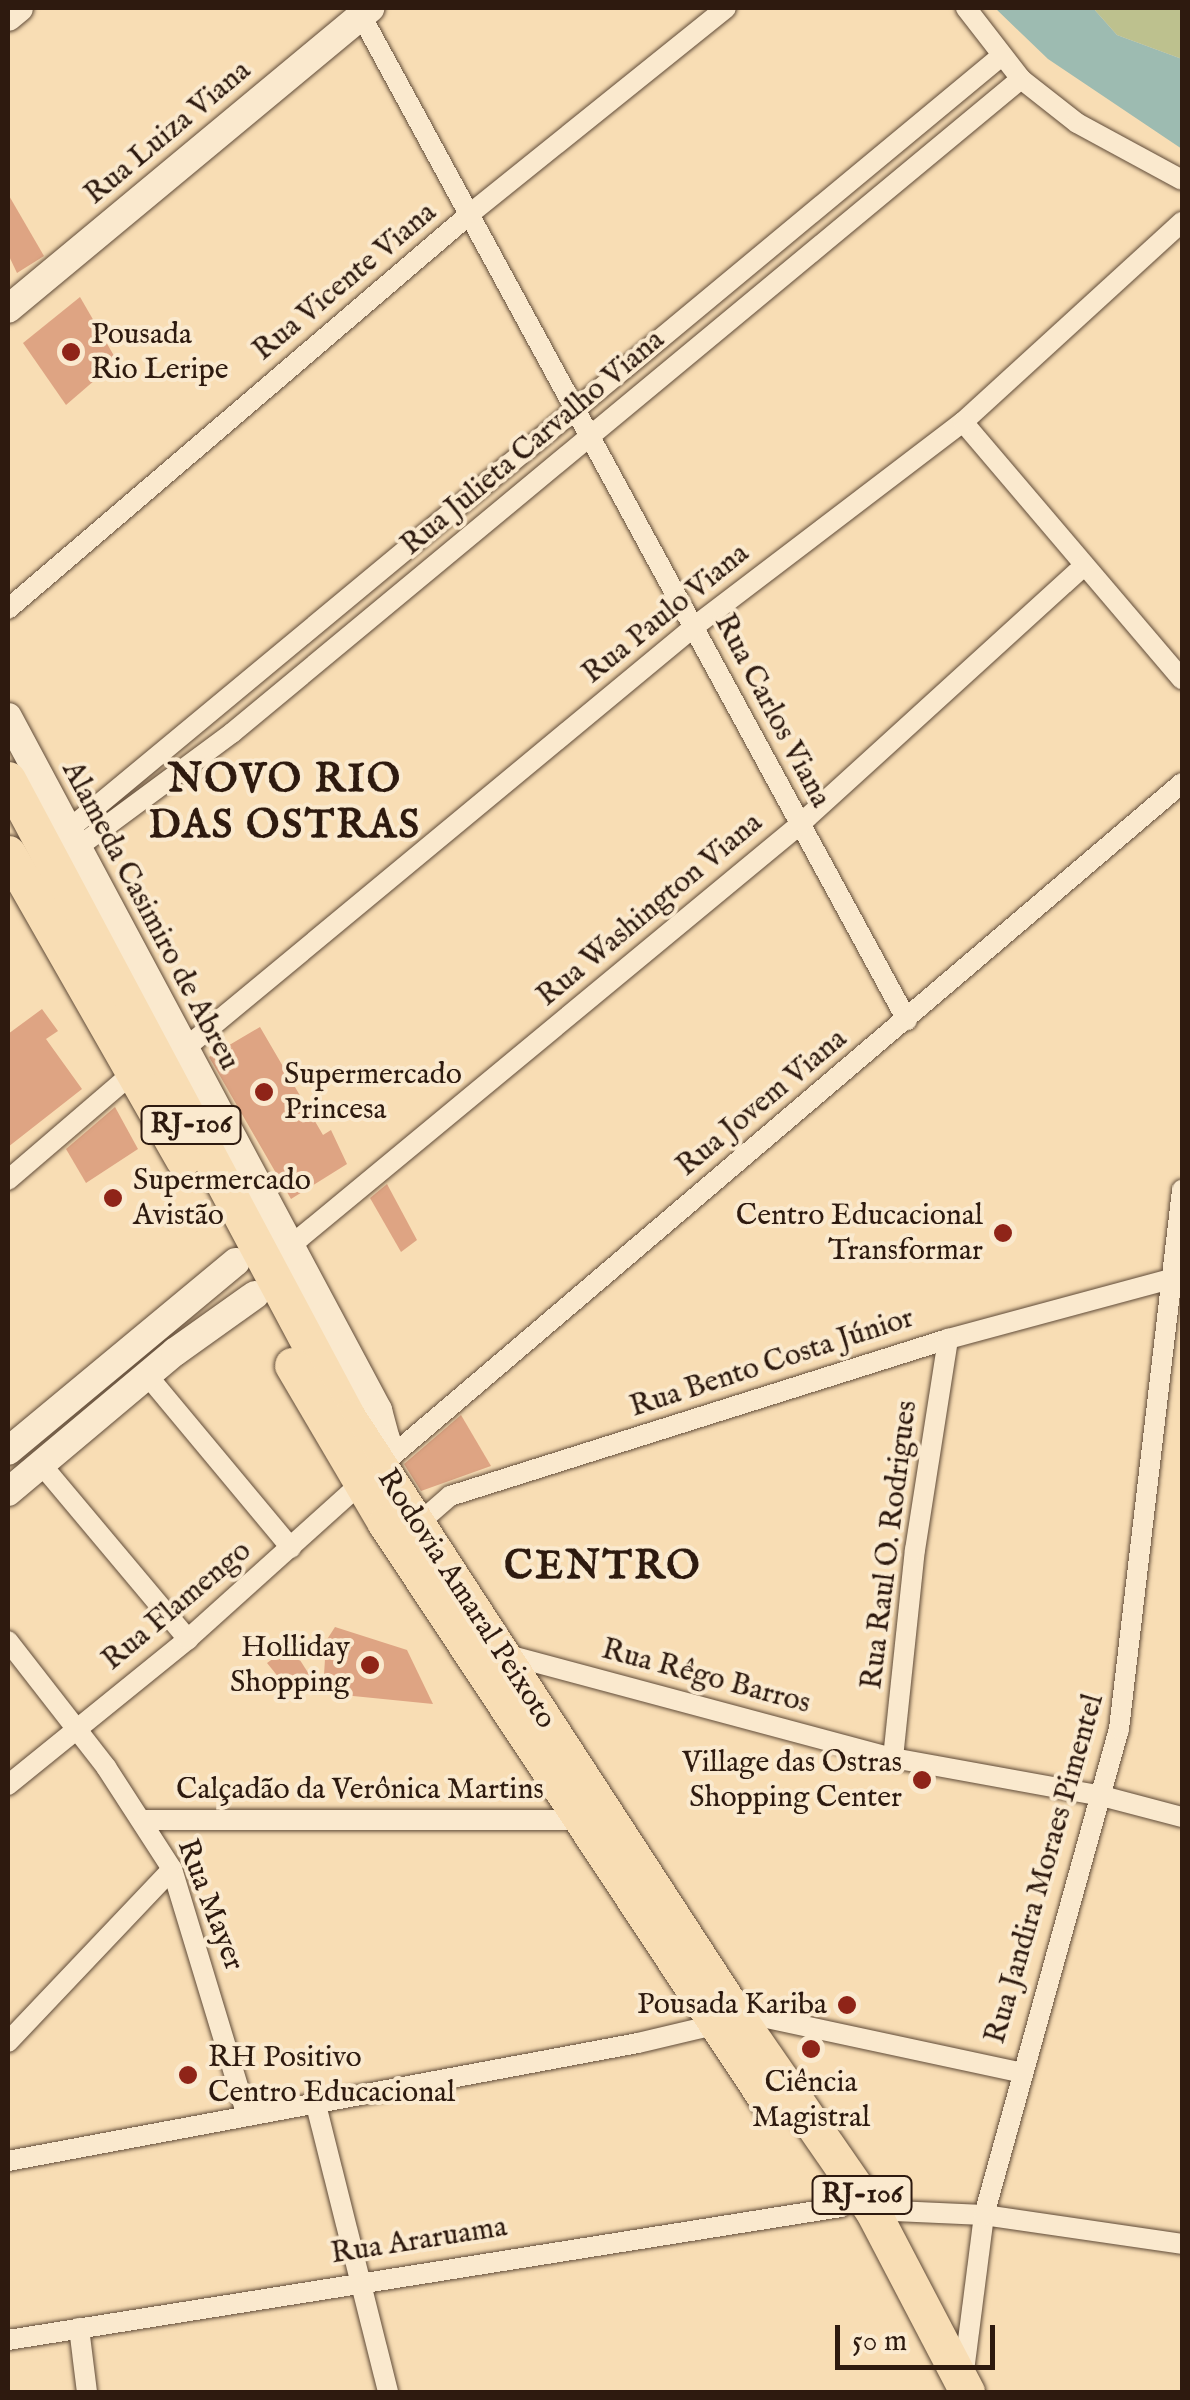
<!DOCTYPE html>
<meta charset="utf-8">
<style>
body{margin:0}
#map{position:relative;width:1190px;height:2400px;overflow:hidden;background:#f8ddb4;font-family:"IM FELL English",serif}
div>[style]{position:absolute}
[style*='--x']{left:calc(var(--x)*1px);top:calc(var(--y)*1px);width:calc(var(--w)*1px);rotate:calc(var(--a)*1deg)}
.green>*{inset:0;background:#bdc18e}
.water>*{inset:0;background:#9dbbb1}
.building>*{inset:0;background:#dea483}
.roads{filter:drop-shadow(0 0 2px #604b38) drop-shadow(0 0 2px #604b38)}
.street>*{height:20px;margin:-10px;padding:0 10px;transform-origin:10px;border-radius:10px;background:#fae9ce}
.secondary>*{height:28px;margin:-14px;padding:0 14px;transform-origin:14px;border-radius:14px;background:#fae9ce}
.highway>*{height:35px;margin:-17.5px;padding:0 17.5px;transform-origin:17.5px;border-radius:17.5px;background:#f8ddb4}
.dots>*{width:28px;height:28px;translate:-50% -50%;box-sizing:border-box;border:5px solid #fae9ce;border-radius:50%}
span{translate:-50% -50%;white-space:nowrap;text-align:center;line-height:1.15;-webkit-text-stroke:8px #fae9ce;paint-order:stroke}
.shield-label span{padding:2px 8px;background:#fae9ce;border:2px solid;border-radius:8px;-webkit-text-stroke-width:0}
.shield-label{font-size:28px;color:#2e1a0f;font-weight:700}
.street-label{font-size:30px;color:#2e1a0f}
.poi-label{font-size:30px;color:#2e1a0f}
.left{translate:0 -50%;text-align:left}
.right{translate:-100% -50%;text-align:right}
.district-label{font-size:40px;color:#2e1a0f;font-weight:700;letter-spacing:2.5px}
.frame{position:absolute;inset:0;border:10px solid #2e1a0f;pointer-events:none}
.scale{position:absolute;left:835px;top:2325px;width:160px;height:45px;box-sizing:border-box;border:5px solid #2e1a0f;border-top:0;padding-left:12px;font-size:30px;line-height:35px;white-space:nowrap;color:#2e1a0f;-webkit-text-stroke:8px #fae9ce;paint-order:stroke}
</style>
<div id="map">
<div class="green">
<i style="clip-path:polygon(1093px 8px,1182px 8px,1182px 59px,1117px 35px)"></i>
</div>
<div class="water">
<i style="clip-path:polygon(995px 8px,1093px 8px,1117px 35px,1182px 59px,1182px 149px,1048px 59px)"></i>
</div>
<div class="building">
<i style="clip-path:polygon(8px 194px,44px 256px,17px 273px,8px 254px)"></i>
<i style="clip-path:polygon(80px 297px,117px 361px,66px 405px,23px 343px)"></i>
<i style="clip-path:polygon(42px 1009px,58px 1031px,46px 1039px,82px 1089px,8px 1147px,8px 1034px)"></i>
<i style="clip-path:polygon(260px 1027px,323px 1135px,331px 1130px,347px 1164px,291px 1199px,209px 1057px)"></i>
<i style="clip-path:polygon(115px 1107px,138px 1149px,86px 1183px,66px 1149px)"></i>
<i style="clip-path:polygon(387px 1184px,417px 1240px,401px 1252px,370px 1198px)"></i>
<i style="clip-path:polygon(461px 1415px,491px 1466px,421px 1491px,404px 1464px)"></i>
<i style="clip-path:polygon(335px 1627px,407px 1650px,433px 1704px,323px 1693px,326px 1641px)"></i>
<i style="clip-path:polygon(291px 1646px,321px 1693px,289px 1690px,267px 1663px)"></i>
</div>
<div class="roads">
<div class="street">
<i style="--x:357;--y:8;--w:1152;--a:61.48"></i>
<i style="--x:966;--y:8;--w:90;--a:52.2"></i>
<i style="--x:1021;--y:79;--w:71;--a:38.2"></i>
<i style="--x:1077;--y:123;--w:119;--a:28.5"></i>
<i style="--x:963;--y:422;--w:338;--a:49.6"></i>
<i style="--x:8;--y:609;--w:609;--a:-40.54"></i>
<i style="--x:471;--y:213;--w:327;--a:-38.8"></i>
<i style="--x:68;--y:830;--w:1211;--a:-39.67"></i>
<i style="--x:78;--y:847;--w:192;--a:-36.5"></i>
<i style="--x:232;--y:733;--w:1025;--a:-39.66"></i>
<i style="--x:183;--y:1050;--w:665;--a:-39.63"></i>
<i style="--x:695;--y:626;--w:337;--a:-37.3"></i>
<i style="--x:963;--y:422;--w:297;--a:-42.4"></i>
<i style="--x:8;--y:1180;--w:166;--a:-40.6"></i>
<i style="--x:289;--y:1247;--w:661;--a:-39.59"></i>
<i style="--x:798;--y:826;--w:387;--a:-42.3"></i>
<i style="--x:147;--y:1375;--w:225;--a:50.2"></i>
<i style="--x:41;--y:1464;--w:229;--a:50"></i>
<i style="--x:411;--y:1530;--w:52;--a:-41.1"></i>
<i style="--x:450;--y:1496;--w:522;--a:-17.5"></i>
<i style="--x:948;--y:1339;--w:242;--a:-15.1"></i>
<i style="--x:8;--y:1641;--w:160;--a:52.1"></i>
<i style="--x:106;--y:1767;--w:121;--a:57.1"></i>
<i style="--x:172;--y:1869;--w:255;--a:73.1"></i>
<i style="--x:504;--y:1654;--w:403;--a:15"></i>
<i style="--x:893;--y:1758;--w:212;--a:10.3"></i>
<i style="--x:1102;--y:1796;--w:83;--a:14.7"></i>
<i style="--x:893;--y:1758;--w:209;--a:-84"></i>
<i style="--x:915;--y:1550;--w:214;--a:-81.1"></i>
<i style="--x:8;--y:1785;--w:232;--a:-39"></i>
<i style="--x:188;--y:1639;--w:257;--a:-42"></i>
<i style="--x:379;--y:1467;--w:1055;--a:-40.42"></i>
<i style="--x:142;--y:1820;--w:436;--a:0"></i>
<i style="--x:8;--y:2042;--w:238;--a:-46.5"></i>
<i style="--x:315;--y:2101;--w:300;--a:75.9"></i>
<i style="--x:8;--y:2161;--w:641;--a:-10.61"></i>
<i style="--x:638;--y:2043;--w:78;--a:-13.3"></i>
<i style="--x:714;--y:2025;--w:24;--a:-35"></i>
<i style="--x:734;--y:2011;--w:291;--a:12.1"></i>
<i style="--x:872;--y:2210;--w:112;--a:2.6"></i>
<i style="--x:984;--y:2215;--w:200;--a:8.3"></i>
<i style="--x:79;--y:2328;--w:64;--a:82.9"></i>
<i style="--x:8;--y:2340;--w:844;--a:-9.07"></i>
<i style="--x:963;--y:2379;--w:165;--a:-82.7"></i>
<i style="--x:984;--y:2215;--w:504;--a:-74.48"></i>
<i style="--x:1119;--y:1729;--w:543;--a:-83.33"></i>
</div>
<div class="secondary">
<i style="--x:8;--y:17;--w:14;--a:-39"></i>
<i style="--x:8;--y:309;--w:471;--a:-39.7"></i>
<i style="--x:8;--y:717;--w:786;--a:61.9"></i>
<i style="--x:378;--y:1410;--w:30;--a:75"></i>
<i style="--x:386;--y:1439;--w:29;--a:104"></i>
<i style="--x:8;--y:1451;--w:296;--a:-39.7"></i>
<i style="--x:8;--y:1492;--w:218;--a:-40"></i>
<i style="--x:175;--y:1352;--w:98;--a:-35.5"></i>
</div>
<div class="highway">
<i style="--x:8;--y:779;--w:723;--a:61.95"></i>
<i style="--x:348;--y:1417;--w:708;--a:56.98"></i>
<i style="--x:734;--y:2011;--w:242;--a:55.3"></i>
<i style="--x:872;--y:2210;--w:205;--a:62.4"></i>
<i style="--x:8;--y:853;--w:353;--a:60.3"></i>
<i style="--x:292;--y:1365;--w:183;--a:59.5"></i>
<i style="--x:385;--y:1523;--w:694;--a:56.52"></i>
</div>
</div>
<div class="dots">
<i style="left:71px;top:352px;background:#8f2418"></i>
<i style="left:264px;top:1092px;background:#8f2418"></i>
<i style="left:113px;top:1198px;background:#8f2418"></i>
<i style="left:1003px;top:1233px;background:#8f2418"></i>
<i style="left:370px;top:1665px;background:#8f2418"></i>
<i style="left:922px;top:1780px;background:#8f2418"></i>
<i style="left:847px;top:2005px;background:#8f2418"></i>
<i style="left:811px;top:2049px;background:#8f2418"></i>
<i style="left:188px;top:2075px;background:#8f2418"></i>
</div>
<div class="shield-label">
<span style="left:191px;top:1125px">RJ-106</span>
<span style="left:862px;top:2195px">RJ-106</span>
</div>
<div class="street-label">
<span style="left:168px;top:133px;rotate:-40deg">Rua Luiza Viana</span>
<span style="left:345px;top:282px;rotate:-40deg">Rua Vicente Viana</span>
<span style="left:533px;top:443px;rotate:-40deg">Rua Julieta Carvalho Viana</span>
<span style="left:666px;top:614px;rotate:-39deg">Rua Paulo Viana</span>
<span style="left:772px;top:711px;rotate:62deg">Rua Carlos Viana</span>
<span style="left:650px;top:910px;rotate:-40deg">Rua Washington Viana</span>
<span style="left:150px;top:916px;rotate:62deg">Alameda Casimiro de Abreu</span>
<span style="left:762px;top:1103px;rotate:-40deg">Rua Jovem Viana</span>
<span style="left:772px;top:1363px;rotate:-18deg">Rua Bento Costa Júnior</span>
<span style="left:890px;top:1545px;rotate:-83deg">Rua Raul O. Rodrigues</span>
<span style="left:466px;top:1599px;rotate:57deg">Rodovia Amaral Peixoto</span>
<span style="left:177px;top:1606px;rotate:-40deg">Rua Flamengo</span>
<span style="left:706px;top:1677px;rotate:15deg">Rua Rêgo Barros</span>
<span style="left:360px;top:1790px">Calçadão da Verônica Martins</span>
<span style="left:1045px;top:1869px;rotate:-74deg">Rua Jandira Moraes Pimentel</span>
<span style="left:210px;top:1905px;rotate:69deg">Rua Mayer</span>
<span style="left:419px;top:2241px;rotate:-9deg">Rua Araruama</span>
</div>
<div class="poi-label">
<span class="left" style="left:91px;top:352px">Pousada<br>Rio Leripe</span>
<span class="left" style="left:284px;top:1092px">Supermercado<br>Princesa</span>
<span class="left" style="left:133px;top:1198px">Supermercado<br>Avistão</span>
<span class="right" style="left:983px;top:1233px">Centro Educacional<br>Transformar</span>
<span class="right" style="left:350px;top:1665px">Holliday<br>Shopping</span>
<span class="right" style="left:902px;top:1780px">Village das Ostras<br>Shopping Center</span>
<span class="right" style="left:827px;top:2005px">Pousada Kariba</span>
<span class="left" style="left:208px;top:2075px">RH Positivo<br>Centro Educacional</span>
<span style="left:811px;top:2100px">Ciência<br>Magistral</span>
</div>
<div class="district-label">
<span style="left:285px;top:804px">NOVO RIO<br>DAS OSTRAS</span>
<span style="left:603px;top:1568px">CENTRO</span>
</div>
<div class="frame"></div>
<div class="scale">50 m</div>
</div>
